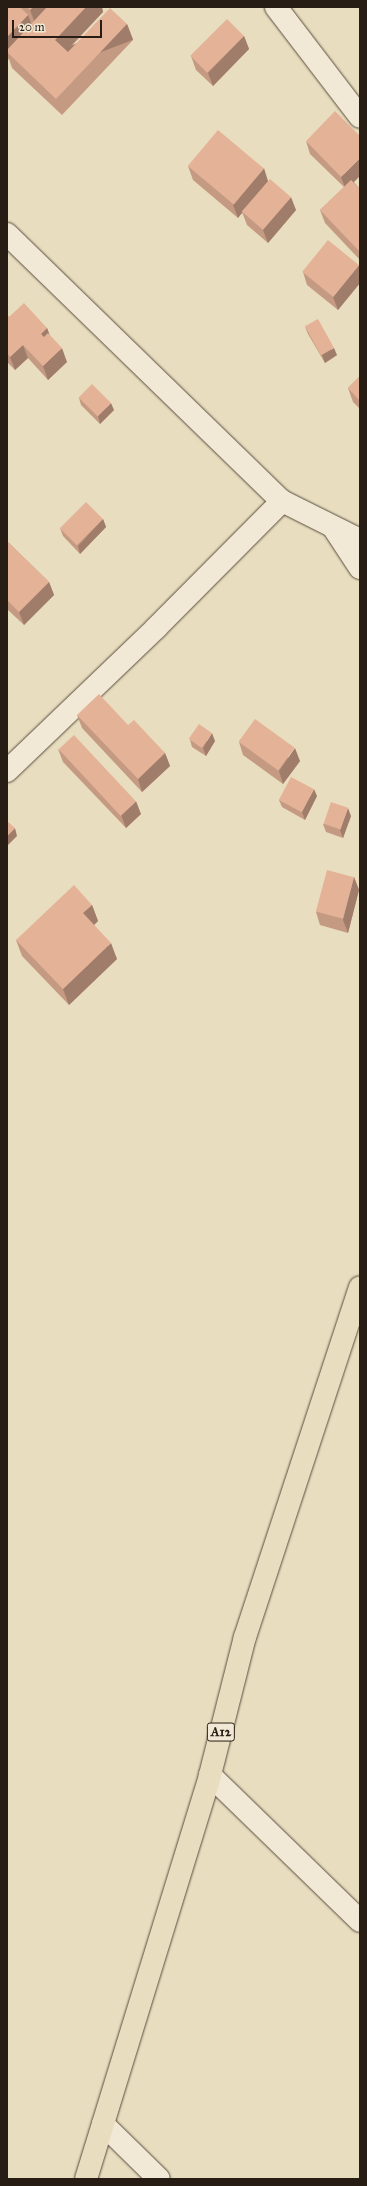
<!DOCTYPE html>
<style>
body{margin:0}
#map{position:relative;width:367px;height:2186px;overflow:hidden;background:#e9ddbf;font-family:"IM FELL Great Primer",serif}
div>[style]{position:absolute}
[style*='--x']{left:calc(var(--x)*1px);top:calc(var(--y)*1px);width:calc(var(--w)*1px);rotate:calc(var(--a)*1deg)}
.roads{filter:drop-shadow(0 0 1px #584d3f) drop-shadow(0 0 1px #584d3f)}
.minor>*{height:22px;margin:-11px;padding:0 11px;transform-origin:11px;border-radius:11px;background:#f1e9d5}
.tertiary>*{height:22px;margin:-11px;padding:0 11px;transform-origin:11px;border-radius:11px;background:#f1e9d5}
.primary>*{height:22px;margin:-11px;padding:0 11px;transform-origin:11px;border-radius:11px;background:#e9ddbf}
.wall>*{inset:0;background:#c49a82}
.shaded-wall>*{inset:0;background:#a07d6a;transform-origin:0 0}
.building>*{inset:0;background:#e4b397;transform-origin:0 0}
span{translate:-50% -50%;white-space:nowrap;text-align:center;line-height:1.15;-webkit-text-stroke:3px #f1e9d5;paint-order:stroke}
.shield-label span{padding:1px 3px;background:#f1e9d5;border:1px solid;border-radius:3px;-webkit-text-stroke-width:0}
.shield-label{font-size:13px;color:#271d14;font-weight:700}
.frame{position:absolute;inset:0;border:8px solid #271d14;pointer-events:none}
.scale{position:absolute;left:12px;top:20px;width:90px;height:18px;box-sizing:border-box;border:2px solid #271d14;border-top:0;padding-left:5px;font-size:12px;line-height:14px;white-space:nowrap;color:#271d14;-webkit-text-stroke:3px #f1e9d5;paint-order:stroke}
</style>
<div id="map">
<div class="roads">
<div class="minor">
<i style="--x:276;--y:7;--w:138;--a:52.6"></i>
<i style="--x:7;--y:771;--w:207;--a:-43.8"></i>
<i style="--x:156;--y:628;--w:179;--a:-45.2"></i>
<i style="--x:210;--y:1775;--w:209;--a:44.2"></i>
<i style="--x:103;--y:2124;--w:78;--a:44.5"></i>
</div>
<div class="tertiary">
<i style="--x:7;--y:234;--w:383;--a:44.2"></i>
<i style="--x:282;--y:501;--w:87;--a:26.6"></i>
<i style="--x:333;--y:527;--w:49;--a:56.6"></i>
</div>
<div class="primary">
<i style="--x:86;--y:2179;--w:423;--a:-72.9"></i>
<i style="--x:210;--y:1775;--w:142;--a:-75.8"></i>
<i style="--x:245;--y:1637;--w:368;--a:-71.8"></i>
</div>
</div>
<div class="wall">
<i style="clip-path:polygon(7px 7px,102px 7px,103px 12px,67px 51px,68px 52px,127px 24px,133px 40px,62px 115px,12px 68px,9px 59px,7px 60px)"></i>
<i style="clip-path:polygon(244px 36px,249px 49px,213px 86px,196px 70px,191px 56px)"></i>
<i style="clip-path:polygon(306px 141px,354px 182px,360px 189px,360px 260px,325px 223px,320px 210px,344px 187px,310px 154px)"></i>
<i style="clip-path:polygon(188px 166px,268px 181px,296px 210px,268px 243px,247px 225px,242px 212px,238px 218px,193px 180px)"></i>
<i style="clip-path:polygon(360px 267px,360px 283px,338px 310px,307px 285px,303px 272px)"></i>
<i style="clip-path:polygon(7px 315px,9px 317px,47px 328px,50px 336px,67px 362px,48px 380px,28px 358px,15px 370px,7px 362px)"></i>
<i style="clip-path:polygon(305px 327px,337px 355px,325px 363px,308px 334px)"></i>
<i style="clip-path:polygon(360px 376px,360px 409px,353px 402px,348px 388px)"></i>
<i style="clip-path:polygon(79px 398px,114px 410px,100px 424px,81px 405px)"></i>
<i style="clip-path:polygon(103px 519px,106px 527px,80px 554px,63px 536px,60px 528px)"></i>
<i style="clip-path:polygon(7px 541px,49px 582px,54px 595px,24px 625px,7px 609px)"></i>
<i style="clip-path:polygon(77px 715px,128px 725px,165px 753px,170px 766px,142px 792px,82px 728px)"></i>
<i style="clip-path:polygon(190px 740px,215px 741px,206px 756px,192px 747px)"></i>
<i style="clip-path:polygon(239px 742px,300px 761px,283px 784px,243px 755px)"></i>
<i style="clip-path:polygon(58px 749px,141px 814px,126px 828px,63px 762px)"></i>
<i style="clip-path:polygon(317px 796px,305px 820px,282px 807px,279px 800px)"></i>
<i style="clip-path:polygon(351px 816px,343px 838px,326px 832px,323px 824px)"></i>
<i style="clip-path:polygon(354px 877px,359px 890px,348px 933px,320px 925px,316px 912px)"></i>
<i style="clip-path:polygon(92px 905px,98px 921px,94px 925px,117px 959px,69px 1005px,22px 956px,16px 940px)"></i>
</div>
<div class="shaded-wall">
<i style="clip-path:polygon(33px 7px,54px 7px,36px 26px,30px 10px)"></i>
<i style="clip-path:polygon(86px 7px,102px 7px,103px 12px,61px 56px,55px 40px)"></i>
<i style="clip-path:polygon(28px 15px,34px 31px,7px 52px,7px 37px)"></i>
<i style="left:127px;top:24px;width:17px;height:103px;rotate:69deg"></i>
<i style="clip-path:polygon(244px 36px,249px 49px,213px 86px,208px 73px)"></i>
<i style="clip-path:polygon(360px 158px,360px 176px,346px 190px,341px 177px)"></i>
<i style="clip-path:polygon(264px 168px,268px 181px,238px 218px,233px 205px)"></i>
<i style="clip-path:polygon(291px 197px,296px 210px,268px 243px,263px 230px)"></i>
<i style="clip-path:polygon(359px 265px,360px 267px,360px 283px,338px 310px,333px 297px)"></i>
<i style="clip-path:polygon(47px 328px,52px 341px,46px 347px,41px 334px)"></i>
<i style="clip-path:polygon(23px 345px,28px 358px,15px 370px,10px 357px)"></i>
<i style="clip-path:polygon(62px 348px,67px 362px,48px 380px,43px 366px)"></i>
<i style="clip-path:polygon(334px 348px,337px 355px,325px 363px,322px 355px)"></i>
<i style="clip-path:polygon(111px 403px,114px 410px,100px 424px,98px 416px)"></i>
<i style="clip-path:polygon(103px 519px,106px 527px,80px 554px,78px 546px)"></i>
<i style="clip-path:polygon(49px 582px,54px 595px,24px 625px,19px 612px)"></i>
<i style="clip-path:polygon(212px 733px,215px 741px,206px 756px,203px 748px)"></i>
<i style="clip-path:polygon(295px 748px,300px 761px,283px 784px,279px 771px)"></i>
<i style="clip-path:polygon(165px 753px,170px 766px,142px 792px,138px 779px)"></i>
<i style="clip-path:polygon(314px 789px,317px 796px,305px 820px,302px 812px)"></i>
<i style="clip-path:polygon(136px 801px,141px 814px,126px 828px,121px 815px)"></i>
<i style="clip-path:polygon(348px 808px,351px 816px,343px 838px,340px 830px)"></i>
<i style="clip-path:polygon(15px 828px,17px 836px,7px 846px,7px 836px)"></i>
<i style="clip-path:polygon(354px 877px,359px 890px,348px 933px,343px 920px)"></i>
<i style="clip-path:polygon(92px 905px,98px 921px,89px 930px,83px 913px)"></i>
<i style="clip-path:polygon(111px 943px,117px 959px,69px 1005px,63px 989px)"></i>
</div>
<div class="building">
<i style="clip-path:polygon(7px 7px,20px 7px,28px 15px,7px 37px)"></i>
<i style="clip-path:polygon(27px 7px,33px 7px,30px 10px)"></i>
<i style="clip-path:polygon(47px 7px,86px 7px,55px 40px,68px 52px,110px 8px,127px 24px,56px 99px,7px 52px,7px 50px)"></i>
<i style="left:227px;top:19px;width:24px;height:52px;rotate:45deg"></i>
<i style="clip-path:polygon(335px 111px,360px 136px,360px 158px,341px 177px,306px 141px)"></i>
<i style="left:218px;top:130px;width:60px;height:47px;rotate:40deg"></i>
<i style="left:270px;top:179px;width:28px;height:43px;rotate:41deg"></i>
<i style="clip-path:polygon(351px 180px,360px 189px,360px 252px,320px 210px)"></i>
<i style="left:328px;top:240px;width:40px;height:41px;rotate:39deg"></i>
<i style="clip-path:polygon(24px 303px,47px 328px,41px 334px,44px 337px,48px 333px,62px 348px,43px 366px,23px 345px,10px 357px,7px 353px,7px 315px,9px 317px)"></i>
<i style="left:318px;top:319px;width:33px;height:15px;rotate:61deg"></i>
<i style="clip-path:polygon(360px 376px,360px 401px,348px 388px)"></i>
<i style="left:92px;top:384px;width:27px;height:19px;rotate:45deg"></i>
<i style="left:86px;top:502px;width:24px;height:37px;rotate:45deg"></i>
<i style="clip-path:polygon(7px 541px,49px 582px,19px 612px,7px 600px)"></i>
<i style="clip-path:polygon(99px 694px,128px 725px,134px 720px,165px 753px,138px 779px,77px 715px)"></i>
<i style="left:255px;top:719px;width:49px;height:28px;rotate:36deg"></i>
<i style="left:199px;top:724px;width:16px;height:18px;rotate:35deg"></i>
<i style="left:74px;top:735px;width:91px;height:21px;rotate:47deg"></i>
<i style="left:291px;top:777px;width:26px;height:26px;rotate:28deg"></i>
<i style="left:331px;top:802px;width:18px;height:23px;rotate:19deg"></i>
<i style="clip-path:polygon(7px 821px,15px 828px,7px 836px)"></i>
<i style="left:327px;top:870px;width:28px;height:43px;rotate:15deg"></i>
<i style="clip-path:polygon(74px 885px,92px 905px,83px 913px,111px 943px,63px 989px,16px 940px)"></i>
</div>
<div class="shield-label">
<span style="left:221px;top:1732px">A12</span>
</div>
<div class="frame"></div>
<div class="scale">20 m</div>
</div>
